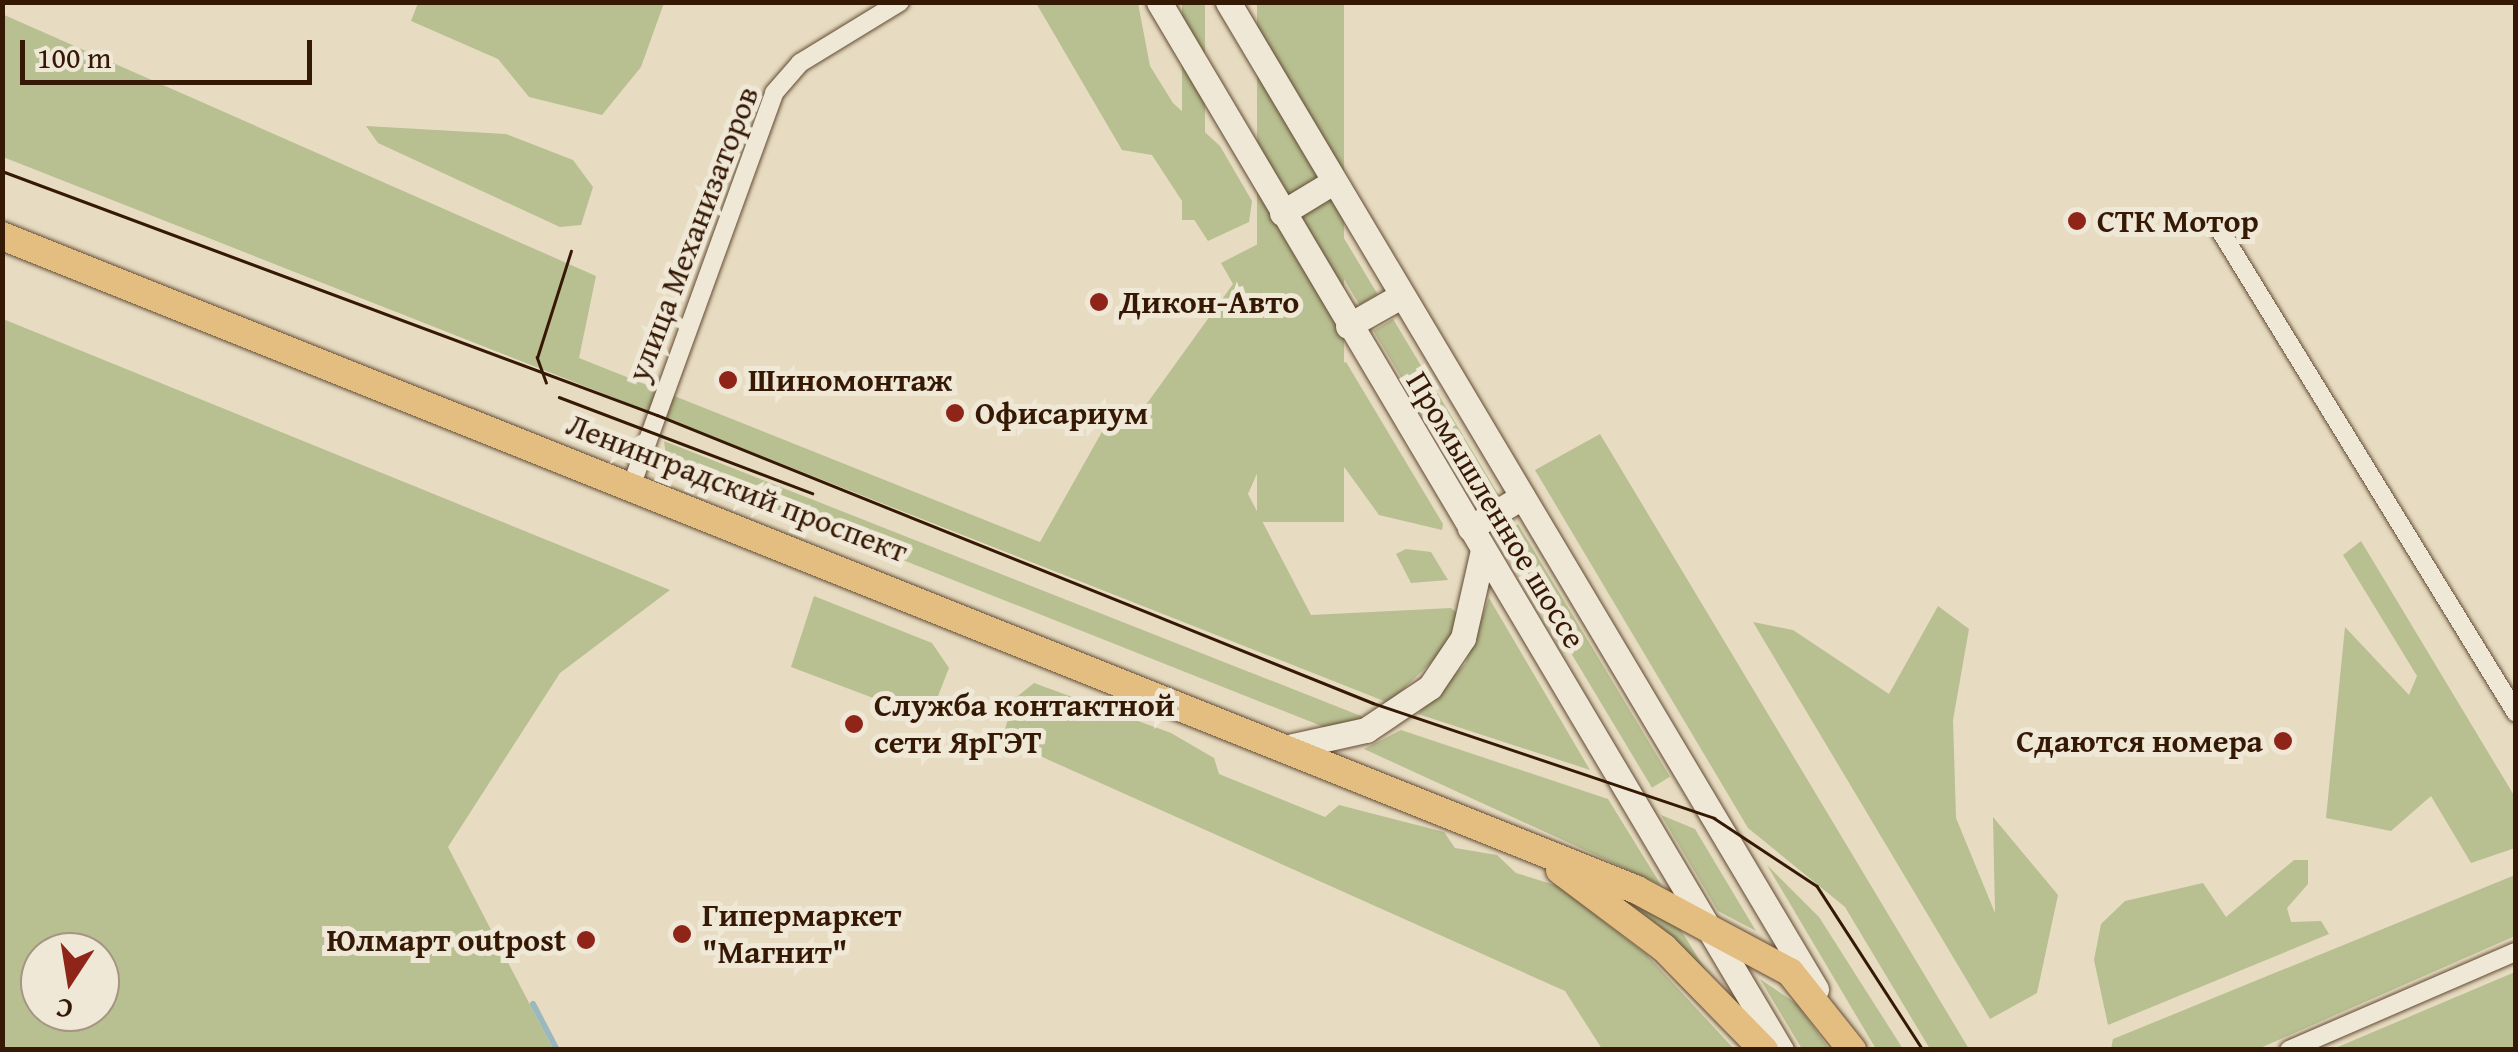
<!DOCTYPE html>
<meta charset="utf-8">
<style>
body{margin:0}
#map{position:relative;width:2518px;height:1052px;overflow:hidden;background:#e7dcc1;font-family:"Gentium Book Plus",serif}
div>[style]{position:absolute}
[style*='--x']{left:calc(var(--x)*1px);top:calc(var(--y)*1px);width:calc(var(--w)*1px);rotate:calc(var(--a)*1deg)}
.green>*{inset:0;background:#b8bf91;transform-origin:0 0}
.stream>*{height:6px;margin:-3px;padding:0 3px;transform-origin:3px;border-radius:3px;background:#9bb9bd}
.roads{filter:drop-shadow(0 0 2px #624a33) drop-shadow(0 0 2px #624a33)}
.street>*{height:18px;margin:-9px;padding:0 9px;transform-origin:9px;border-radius:9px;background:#efe8d7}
.secondary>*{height:25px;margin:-12.5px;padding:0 12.5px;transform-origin:12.5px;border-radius:12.5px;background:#efe8d7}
.primary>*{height:28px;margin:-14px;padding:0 14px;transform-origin:14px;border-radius:14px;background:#e4be80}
.tram>*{height:2.5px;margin:-1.25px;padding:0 1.25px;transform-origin:1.25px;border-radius:1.25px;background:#361904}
.dots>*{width:28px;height:28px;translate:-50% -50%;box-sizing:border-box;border:5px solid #efe8d7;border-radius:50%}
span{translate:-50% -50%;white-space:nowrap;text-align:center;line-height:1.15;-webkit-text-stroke:10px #efe8d7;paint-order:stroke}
.poi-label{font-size:32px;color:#361904;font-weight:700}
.left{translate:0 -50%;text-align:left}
.right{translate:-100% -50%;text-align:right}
.street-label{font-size:32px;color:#361904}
.frame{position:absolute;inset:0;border:5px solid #361904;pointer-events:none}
.north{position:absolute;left:20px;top:932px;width:100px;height:100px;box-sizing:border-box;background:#efe8d7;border:2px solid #a59583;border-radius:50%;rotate:192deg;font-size:28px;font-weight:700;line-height:40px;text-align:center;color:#361904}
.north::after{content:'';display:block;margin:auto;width:35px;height:45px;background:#8f2418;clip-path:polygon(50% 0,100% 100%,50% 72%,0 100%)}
.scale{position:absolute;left:20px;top:40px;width:292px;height:45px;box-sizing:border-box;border:5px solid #361904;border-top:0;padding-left:12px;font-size:30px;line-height:35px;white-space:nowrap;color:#361904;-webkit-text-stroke:8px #efe8d7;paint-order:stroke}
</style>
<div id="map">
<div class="green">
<i style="clip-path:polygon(418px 3px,418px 2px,664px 3px,641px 67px,602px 115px,529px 97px,498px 59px,411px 21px)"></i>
<i style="clip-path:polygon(1036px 3px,1138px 3px,1150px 66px,1173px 103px,1220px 146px,1252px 201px,1249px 222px,1208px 241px,1152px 155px,1122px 150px)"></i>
<i style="left:1182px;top:3px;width:23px;height:217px"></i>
<i style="left:1257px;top:3px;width:87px;height:519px"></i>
<i style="clip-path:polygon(2px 14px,596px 276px,579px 358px,1040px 542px,1112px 414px,1130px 427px,1233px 284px,1221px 263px,1260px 243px,1276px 247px,1319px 332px,1248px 494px,1311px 615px,1451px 608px,1459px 615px,1447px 647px,1389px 703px,3px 157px)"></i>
<i style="clip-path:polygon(366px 126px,506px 134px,573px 160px,593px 187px,581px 225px,560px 227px,378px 143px)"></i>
<i style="left:1324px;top:205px;width:104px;height:21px;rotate:59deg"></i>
<i style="clip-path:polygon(evenodd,3px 319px,670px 590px,560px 673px,448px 847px,553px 1049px,3px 1049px,3px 319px,40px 952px,100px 952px,100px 1012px,40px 1012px,40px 952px)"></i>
<i style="left:1393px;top:319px;width:205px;height:23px;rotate:59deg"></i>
<i style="clip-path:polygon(1346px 362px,1443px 524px,1442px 530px,1379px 515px,1342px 464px,1319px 404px,1333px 366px)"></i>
<i style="clip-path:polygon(1600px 434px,1969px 1049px,1930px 1049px,1845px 907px,1748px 828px,1535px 470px)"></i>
<i style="clip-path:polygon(664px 441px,1366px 718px,1334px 731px,734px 493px,667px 464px)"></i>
<i style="left:1518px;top:524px;width:295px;height:21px;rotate:59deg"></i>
<i style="clip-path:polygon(2361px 541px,2515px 797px,2515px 848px,2471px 863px,2431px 796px,2391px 831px,2326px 818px,2345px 627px,2409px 695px,2417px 676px,2343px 555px)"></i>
<i style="clip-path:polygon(1406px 549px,1431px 552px,1448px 580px,1411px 583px,1396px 554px)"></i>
<i style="clip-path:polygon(814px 596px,932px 643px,949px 668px,929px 719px,791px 667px)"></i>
<i style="clip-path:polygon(1489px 598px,1590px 770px,1418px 714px,1465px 664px)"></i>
<i style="clip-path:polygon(1938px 606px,1969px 629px,1953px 720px,1956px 818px,1995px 913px,1993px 817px,2058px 895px,2037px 993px,1990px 1019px,1753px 622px,1793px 630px,1889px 694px)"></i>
<i style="clip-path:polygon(1034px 683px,1171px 733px,1214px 758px,1219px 774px,1325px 817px,1339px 805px,1444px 832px,1455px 848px,1497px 855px,1516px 873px,1558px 886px,1647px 955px,1734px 1049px,1602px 1049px,1565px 991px,1002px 739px,1014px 699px)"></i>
<i style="clip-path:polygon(1401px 730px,1608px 799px,1661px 885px,1364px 749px)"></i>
<i style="clip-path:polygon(1661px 815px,1695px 829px,1756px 931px,1718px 911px)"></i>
<i style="clip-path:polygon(2294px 860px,2308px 860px,2308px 884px,2287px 908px,2291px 922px,2321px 921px,2329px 934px,2108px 1025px,2094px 960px,2101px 924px,2125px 901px,2203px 883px,2226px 917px)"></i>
<i style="clip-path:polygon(1767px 865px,1819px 917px,1903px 1049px,1876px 1049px)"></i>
<i style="clip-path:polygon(2515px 875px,2515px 936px,2258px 1049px,2111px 1049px,2113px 1039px)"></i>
<i style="clip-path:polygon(1620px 895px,1679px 927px,1708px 974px,1673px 938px)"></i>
<i style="clip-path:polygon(2515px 972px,2515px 1049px,2333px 1049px)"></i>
<i style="clip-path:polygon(1760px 979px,1797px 1004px,1829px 1049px,1802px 1049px)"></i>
</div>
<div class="stream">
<i style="--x:533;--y:1004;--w:52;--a:62.4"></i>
</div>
<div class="roads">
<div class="street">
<i style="--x:2218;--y:227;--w:570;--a:58.48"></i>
<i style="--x:632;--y:484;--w:416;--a:-70"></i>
<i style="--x:774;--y:93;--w:40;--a:-49"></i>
<i style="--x:800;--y:63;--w:117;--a:-31.4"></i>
<i style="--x:2289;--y:1050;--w:247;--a:-23.4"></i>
</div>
<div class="secondary">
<i style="--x:1159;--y:2;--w:1219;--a:59.31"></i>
<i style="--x:1228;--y:2;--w:1149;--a:59.22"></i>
<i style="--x:1282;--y:213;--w:60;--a:-31.3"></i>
<i style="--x:1348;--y:326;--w:59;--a:-29.6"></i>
<i style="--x:1470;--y:528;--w:61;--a:-30.8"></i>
<i style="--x:1293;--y:746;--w:75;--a:-12.4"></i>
<i style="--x:1366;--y:730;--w:77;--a:-33.9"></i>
<i style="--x:1430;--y:687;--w:59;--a:-56"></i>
<i style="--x:1463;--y:638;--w:90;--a:-77.2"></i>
</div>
<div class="primary">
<i style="--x:2;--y:236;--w:1761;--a:21.8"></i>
<i style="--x:1637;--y:890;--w:174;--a:28.2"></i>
<i style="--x:1790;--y:972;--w:100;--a:51.5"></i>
<i style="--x:1560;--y:870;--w:130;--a:36.9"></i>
<i style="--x:1664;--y:948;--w:143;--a:45.6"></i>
</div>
</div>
<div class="tram">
<i style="--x:2;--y:171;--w:699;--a:20.43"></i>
<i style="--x:657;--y:415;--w:772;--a:21.91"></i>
<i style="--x:1373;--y:703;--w:360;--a:18.6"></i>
<i style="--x:1714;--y:818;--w:123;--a:33.4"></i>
<i style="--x:1817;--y:886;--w:195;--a:57.1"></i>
<i style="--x:546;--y:383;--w:27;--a:-110"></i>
<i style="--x:537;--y:358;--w:112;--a:-72.4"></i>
<i style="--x:559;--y:397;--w:271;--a:20.8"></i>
</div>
<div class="dots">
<i style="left:2077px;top:221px;background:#8f2418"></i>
<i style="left:1099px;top:302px;background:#8f2418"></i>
<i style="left:728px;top:380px;background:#8f2418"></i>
<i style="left:955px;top:413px;background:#8f2418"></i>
<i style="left:854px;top:724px;background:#8f2418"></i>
<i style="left:2283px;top:741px;background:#8f2418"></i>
<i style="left:682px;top:934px;background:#8f2418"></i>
<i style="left:586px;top:940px;background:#8f2418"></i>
</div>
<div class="poi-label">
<span class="left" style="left:2097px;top:221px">СТК Мотор</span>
<span class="left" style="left:1119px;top:302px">Дикон-Авто</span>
<span class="left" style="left:748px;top:380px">Шиномонтаж</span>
<span class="left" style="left:975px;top:413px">Офисариум</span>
<span class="left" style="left:874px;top:724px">Служба контактной<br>сети ЯрГЭТ</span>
<span class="right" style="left:2263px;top:741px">Сдаются номера</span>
<span class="left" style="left:702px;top:934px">Гипермаркет<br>"Магнит"</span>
<span class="right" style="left:566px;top:940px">Юлмарт outpost</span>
</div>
<div class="street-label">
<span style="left:693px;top:234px;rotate:-69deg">улица Механизаторов</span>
<span style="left:737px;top:488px;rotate:21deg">Ленинградский проспект</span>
<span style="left:1496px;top:510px;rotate:59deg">Промышленное шоссе</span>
</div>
<div class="frame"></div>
<div class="north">С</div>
<div class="scale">100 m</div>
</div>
